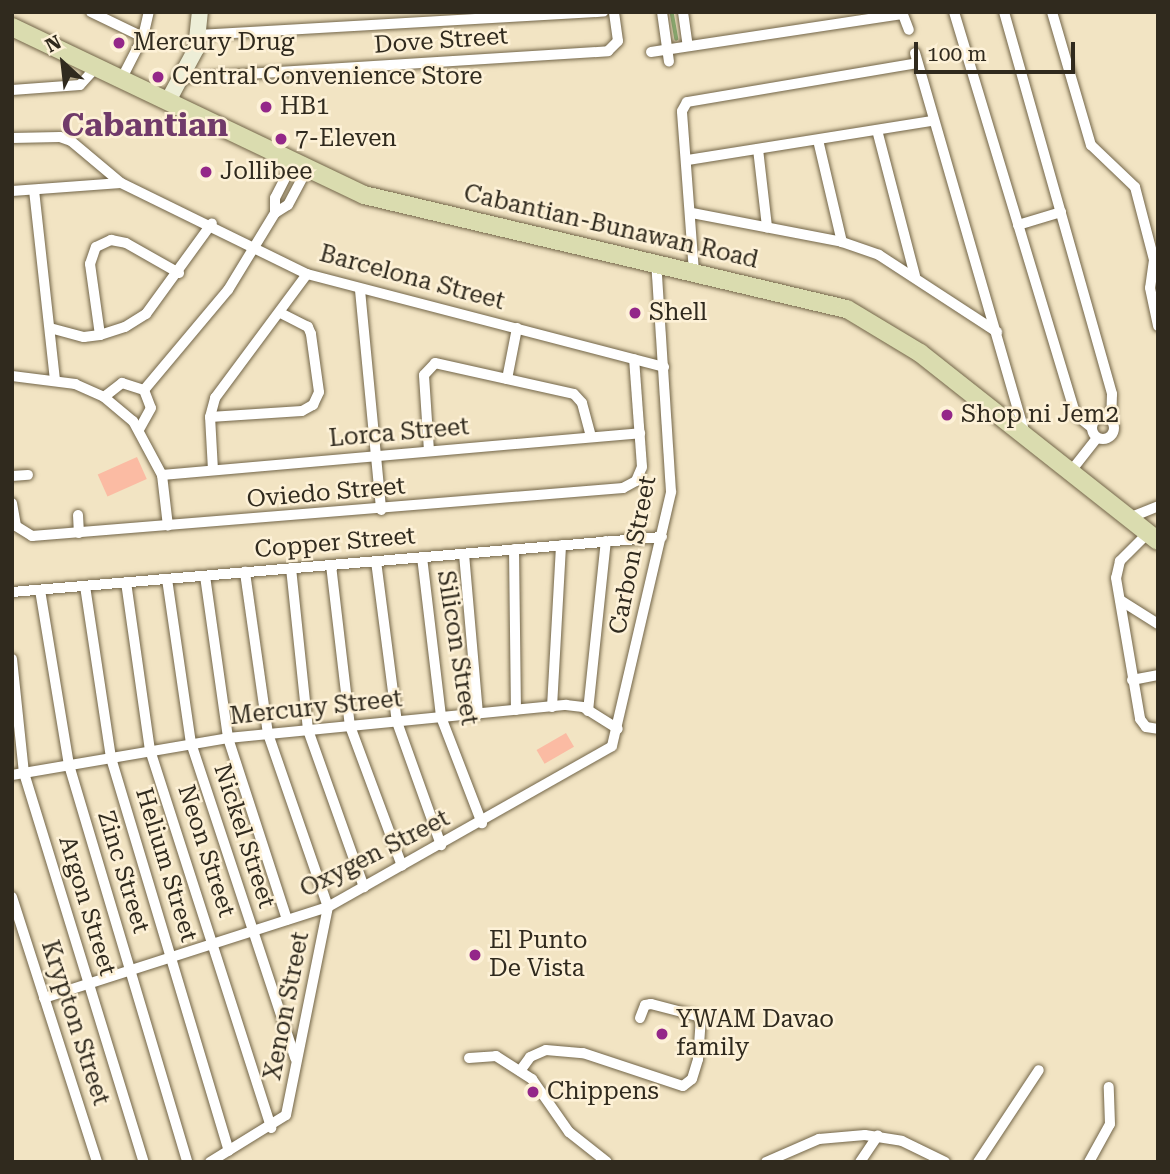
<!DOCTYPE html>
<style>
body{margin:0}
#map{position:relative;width:1170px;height:1174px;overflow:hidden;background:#f2e4c3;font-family:"Roboto Serif",serif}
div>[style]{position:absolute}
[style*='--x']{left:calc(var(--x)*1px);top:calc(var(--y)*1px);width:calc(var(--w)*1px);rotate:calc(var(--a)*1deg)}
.green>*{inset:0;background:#fbbba3;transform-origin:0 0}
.stream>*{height:3.5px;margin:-1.75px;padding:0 1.75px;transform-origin:1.75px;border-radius:1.75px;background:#89ab70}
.roads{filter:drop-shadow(0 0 2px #726548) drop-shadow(0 0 2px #726548)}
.minor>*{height:10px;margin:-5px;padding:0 5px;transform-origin:5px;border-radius:5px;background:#fff}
.minor>.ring{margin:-5px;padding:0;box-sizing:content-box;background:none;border:10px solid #fff;border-radius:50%}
.secondary>*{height:16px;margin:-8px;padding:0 8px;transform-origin:8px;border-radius:8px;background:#edeed7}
.primary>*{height:18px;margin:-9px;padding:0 9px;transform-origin:9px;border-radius:9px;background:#dadcaf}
.dots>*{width:19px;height:19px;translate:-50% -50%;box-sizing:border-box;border:4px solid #fdf1d7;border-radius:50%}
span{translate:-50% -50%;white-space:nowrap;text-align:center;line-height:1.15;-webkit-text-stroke:5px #fdf1d7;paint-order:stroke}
.street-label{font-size:24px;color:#302a1e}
.poi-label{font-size:24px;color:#302a1e}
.left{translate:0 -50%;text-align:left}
.district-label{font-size:32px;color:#713b6a;font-weight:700}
.frame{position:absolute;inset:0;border:14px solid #302a1e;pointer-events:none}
.north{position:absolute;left:28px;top:28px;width:70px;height:70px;-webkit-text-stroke:5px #fdf1d7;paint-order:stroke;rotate:333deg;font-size:19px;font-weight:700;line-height:28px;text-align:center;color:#302a1e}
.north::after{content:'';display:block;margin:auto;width:24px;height:32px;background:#302a1e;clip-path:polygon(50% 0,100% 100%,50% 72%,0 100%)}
.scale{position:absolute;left:914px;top:42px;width:161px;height:32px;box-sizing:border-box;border:4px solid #302a1e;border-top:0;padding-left:9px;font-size:21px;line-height:24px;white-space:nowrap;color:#302a1e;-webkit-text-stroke:5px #fdf1d7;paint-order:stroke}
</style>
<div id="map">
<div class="green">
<i style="left:137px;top:457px;width:24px;height:43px;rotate:66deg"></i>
<i style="left:566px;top:733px;width:16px;height:34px;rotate:60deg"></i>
</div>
<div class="stream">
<i style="--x:672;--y:12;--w:27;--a:80"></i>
</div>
<div class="roads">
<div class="minor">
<i style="--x:91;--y:12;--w:58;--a:25.7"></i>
<i style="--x:662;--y:12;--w:50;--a:82"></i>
<i style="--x:683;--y:12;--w:34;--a:82"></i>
<i style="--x:902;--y:12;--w:19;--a:69"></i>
<i style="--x:954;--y:12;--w:420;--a:73.2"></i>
<i style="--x:1075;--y:414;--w:22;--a:39"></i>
<i style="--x:1004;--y:12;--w:397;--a:74.2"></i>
<i style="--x:1112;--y:394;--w:25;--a:92"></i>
<i style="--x:1052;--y:12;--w:139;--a:73.7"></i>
<i style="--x:1091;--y:145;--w:61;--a:43.7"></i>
<i style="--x:1135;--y:187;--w:75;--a:75.4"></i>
<i style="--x:1154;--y:260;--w:28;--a:98"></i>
<i style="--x:1150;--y:288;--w:39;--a:78"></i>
<i style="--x:198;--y:35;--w:406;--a:-3.3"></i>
<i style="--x:651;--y:52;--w:254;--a:-8.6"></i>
<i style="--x:915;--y:53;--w:393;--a:73.9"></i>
<i style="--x:122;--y:78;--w:46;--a:-62.9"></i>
<i style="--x:143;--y:37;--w:26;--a:-77"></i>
<i style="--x:183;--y:78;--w:426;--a:-3.6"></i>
<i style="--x:608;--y:51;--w:14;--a:-45"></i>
<i style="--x:618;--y:41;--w:29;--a:-98"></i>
<i style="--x:12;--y:90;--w:68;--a:-4.2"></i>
<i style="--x:80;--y:85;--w:25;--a:-48"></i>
<i style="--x:877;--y:130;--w:151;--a:75.4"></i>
<i style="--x:12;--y:138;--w:48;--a:-1.2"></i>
<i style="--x:60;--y:137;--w:12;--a:20"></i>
<i style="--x:71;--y:141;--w:65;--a:40"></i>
<i style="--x:121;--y:183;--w:207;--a:26.1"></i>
<i style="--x:307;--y:274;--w:369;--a:14.6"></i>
<i style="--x:818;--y:140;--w:105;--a:76.8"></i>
<i style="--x:758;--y:149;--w:79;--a:83.4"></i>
<i style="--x:688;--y:160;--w:247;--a:-9.1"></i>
<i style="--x:34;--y:190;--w:190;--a:83.7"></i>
<i style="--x:12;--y:191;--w:109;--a:-4.2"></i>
<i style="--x:275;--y:213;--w:15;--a:-90"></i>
<i style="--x:275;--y:198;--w:39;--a:-63"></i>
<i style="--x:692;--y:213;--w:153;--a:10.9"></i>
<i style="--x:842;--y:242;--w:39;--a:19"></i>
<i style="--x:879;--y:255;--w:141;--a:33.1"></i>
<i style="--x:1018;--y:225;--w:45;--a:-16.8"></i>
<i style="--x:694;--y:272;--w:161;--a:-94.3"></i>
<i style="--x:682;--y:111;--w:10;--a:-61"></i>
<i style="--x:687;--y:102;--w:233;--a:-9.6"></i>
<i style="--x:360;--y:290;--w:221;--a:84.5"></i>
<i style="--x:50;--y:328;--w:35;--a:15"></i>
<i style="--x:84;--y:337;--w:16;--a:-7"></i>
<i style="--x:100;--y:335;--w:26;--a:-18"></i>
<i style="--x:125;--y:327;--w:25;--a:-32"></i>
<i style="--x:146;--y:314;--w:112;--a:-54"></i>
<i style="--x:100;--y:335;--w:72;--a:-98"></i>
<i style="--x:90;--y:264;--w:18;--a:-71"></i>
<i style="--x:96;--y:247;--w:17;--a:-25"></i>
<i style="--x:111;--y:240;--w:15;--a:11"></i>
<i style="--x:126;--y:243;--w:61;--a:29.5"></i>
<i style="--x:12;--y:376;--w:64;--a:7.2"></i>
<i style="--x:75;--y:384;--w:32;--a:24"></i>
<i style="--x:104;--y:397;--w:38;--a:40"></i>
<i style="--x:133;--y:421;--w:61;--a:61.8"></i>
<i style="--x:162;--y:475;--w:51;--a:83.3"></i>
<i style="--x:507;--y:379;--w:52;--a:-78.9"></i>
<i style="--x:144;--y:390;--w:131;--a:-50"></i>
<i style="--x:228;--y:290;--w:90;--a:-58.6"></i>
<i style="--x:275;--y:213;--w:15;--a:-32"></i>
<i style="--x:288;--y:205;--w:40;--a:-62"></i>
<i style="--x:104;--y:397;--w:23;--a:-38"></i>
<i style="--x:122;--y:383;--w:23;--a:18"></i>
<i style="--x:144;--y:390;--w:19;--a:69"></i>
<i style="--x:151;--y:408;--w:23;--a:119"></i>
<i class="ring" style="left:1092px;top:417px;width:12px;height:12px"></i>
<i style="--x:210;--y:417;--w:92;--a:-3.7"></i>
<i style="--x:302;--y:411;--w:13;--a:-29"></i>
<i style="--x:313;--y:405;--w:14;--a:-65"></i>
<i style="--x:319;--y:392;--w:59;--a:-97.9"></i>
<i style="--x:311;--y:334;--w:8;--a:-113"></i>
<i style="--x:308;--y:327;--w:30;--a:-153"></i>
<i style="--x:429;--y:451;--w:76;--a:-93.8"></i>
<i style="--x:424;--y:375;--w:16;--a:-47"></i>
<i style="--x:435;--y:363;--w:142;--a:12.6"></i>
<i style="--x:574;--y:394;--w:12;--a:48"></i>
<i style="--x:582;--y:403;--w:35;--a:75"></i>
<i style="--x:213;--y:470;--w:53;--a:-93.2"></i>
<i style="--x:210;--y:417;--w:20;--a:-75"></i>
<i style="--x:215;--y:398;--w:154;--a:-53.4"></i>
<i style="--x:1071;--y:471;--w:42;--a:-51.8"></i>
<i style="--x:162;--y:475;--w:480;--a:-5"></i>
<i style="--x:12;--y:476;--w:16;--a:-4"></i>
<i style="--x:12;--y:503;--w:23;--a:80"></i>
<i style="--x:16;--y:526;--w:19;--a:32"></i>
<i style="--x:32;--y:536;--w:593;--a:-4.64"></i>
<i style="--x:623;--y:488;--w:15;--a:-28"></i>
<i style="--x:636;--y:481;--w:15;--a:-67"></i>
<i style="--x:642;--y:467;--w:108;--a:-94.2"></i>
<i style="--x:78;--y:515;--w:18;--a:87"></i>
<i style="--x:1129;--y:518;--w:31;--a:-22"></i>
<i style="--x:1148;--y:533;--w:40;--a:135"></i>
<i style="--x:1120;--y:561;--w:17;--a:103"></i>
<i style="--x:1116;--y:578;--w:143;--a:80.3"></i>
<i style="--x:1140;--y:719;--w:10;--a:53"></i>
<i style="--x:1146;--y:727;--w:12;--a:9"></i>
<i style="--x:514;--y:549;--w:161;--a:89.3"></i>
<i style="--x:464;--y:554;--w:161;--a:85"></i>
<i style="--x:422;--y:557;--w:161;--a:83.2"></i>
<i style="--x:441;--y:717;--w:114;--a:68.9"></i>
<i style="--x:376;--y:561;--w:162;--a:82.6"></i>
<i style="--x:397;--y:722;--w:131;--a:70.3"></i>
<i style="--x:331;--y:565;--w:162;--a:83.3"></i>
<i style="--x:350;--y:726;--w:149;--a:69.6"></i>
<i style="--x:291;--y:568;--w:163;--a:84"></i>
<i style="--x:308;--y:730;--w:167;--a:70.4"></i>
<i style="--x:205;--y:576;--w:164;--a:81.9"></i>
<i style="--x:228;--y:738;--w:191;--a:72"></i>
<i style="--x:167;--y:579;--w:166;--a:81.7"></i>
<i style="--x:191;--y:743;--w:332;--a:71.7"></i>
<i style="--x:126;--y:582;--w:170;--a:81.9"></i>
<i style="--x:150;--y:750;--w:397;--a:72.2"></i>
<i style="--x:85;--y:586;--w:174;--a:81.4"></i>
<i style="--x:111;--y:758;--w:410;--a:73.3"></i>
<i style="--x:40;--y:590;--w:177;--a:80.6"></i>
<i style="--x:69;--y:765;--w:414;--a:73.4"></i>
<i style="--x:12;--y:592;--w:652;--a:-4.84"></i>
<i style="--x:1120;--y:600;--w:45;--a:32.3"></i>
<i style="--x:12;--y:659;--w:115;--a:84"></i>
<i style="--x:24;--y:773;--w:407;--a:72.9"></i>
<i style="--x:1132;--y:680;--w:26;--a:-11"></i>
<i style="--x:552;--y:707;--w:162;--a:-86.8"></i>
<i style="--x:588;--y:711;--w:171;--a:-84"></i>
<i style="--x:12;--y:775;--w:219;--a:-9.7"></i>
<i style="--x:228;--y:738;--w:340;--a:-5.6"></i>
<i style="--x:566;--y:705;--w:17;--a:7"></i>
<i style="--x:583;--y:707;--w:41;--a:32.2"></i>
<i style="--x:12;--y:897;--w:278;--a:72.2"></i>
<i style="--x:44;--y:998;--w:298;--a:-17.8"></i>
<i style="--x:328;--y:907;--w:326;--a:-29.5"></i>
<i style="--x:612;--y:746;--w:261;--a:-76.9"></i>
<i style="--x:671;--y:492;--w:230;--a:-93.7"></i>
<i style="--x:469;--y:1058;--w:27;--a:-4"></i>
<i style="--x:496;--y:1056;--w:43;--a:32.6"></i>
<i style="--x:532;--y:1079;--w:65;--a:55.1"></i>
<i style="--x:569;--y:1132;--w:48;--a:38.3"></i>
<i style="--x:520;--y:1071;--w:17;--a:-54"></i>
<i style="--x:530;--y:1057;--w:17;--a:-24"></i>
<i style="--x:546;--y:1050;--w:37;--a:5"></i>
<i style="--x:583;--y:1053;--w:105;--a:18.3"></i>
<i style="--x:683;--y:1086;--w:11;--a:-38"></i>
<i style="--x:692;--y:1079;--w:21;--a:-73"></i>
<i style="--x:698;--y:1059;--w:42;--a:-85.9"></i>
<i style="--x:701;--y:1017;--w:52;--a:-165.4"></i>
<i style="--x:651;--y:1004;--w:6;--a:171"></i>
<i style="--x:645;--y:1005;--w:14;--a:111"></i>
<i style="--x:210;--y:1162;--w:89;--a:-31.7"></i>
<i style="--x:286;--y:1115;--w:212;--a:-78.6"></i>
<i style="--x:328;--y:907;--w:183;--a:-109.1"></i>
<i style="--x:268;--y:734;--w:164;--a:-98.1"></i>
<i style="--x:766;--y:1162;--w:58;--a:-23.5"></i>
<i style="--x:819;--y:1139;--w:46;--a:-5"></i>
<i style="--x:865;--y:1135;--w:37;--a:9"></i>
<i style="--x:902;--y:1141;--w:48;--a:26"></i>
<i style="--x:860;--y:1162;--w:32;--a:-56"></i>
<i style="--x:978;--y:1162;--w:110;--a:-56.5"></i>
<i style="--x:1089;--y:1162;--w:43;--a:-61.1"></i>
<i style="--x:1110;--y:1124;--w:37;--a:-92"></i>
</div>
<div class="secondary">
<i style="--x:168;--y:101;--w:59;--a:-61.7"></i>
<i style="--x:196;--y:49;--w:37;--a:-84"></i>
</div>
<div class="primary">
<i style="--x:12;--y:27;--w:390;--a:25.5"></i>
<i style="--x:364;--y:195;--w:496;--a:13.3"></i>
<i style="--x:847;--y:309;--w:85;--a:31.1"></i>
<i style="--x:920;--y:353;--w:303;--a:38.3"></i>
</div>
</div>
<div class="dots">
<i style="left:119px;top:43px;background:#942789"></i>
<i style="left:158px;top:77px;background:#942789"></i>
<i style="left:266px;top:107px;background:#942789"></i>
<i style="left:281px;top:139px;background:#942789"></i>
<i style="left:206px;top:172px;background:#942789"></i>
<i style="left:635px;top:313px;background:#942789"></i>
<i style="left:947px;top:415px;background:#942789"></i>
<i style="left:475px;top:955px;background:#942789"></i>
<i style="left:662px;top:1034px;background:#942789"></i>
<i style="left:533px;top:1092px;background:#942789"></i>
</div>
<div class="street-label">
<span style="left:441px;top:41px;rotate:-4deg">Dove Street</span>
<span style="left:611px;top:227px;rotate:13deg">Cabantian-Bunawan Road</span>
<span style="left:412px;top:278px;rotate:15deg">Barcelona Street</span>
<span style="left:399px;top:433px;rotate:-5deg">Lorca Street</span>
<span style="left:326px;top:493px;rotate:-5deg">Oviedo Street</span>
<span style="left:335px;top:543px;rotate:-5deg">Copper Street</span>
<span style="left:633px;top:555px;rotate:-79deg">Carbon Street</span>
<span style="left:457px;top:648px;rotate:81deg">Silicon Street</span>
<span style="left:316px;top:708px;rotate:-6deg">Mercury Street</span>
<span style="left:244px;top:836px;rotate:72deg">Nickel Street</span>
<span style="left:206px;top:851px;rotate:72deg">Neon Street</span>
<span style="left:375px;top:854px;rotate:-27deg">Oxygen Street</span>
<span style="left:166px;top:865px;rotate:73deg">Helium Street</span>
<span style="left:123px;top:872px;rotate:73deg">Zinc Street</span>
<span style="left:87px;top:906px;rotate:73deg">Argon Street</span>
<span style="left:287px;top:1006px;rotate:-79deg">Xenon Street</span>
<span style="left:75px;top:1023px;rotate:72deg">Krypton Street</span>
</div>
<div class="poi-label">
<span class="left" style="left:133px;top:43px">Mercury Drug</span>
<span class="left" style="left:172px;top:77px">Central Convenience Store</span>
<span class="left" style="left:280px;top:107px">HB1</span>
<span class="left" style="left:295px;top:139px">7-Eleven</span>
<span class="left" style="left:220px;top:172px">Jollibee</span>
<span class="left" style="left:649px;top:313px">Shell</span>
<span class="left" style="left:961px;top:415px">Shop ni Jem2</span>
<span class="left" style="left:489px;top:955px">El Punto<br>De Vista</span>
<span class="left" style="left:676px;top:1034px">YWAM Davao<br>family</span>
<span class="left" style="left:547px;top:1092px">Chippens</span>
</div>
<div class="district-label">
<span style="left:145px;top:125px">Cabantian</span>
</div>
<div class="frame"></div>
<div class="north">N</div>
<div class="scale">100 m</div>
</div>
